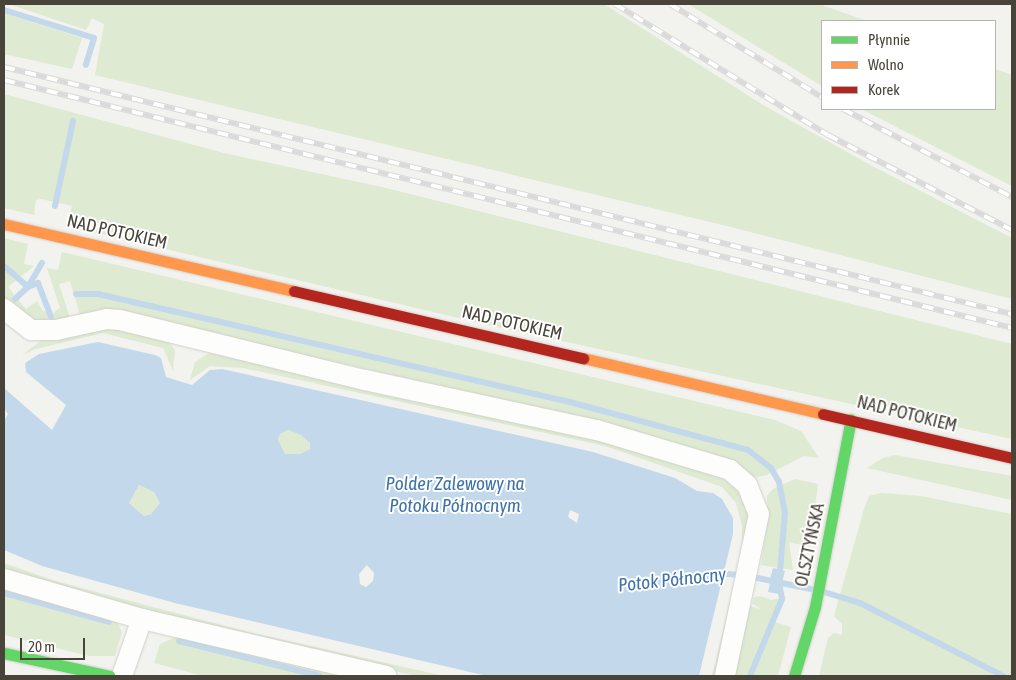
<!DOCTYPE html>
<meta charset="utf-8">
<style>
body{margin:0}
#map{position:relative;width:1016px;height:680px;overflow:hidden;background:#f2f2ee;font-family:"Asap Condensed",sans-serif}
div>[style]{position:absolute}
[style*='--x']{left:calc(var(--x)*1px);top:calc(var(--y)*1px);width:calc(var(--w)*1px);rotate:calc(var(--a)*1deg)}
.green>*{inset:0;background:#deead1}
.water>*{inset:0;background:#c4d8eb}
.stream>*{height:6px;margin:-3px;padding:0 3px;transform-origin:3px;border-radius:3px;background:#c4d8eb}
.roads{filter:drop-shadow(0 0 1px #d0cfcb) drop-shadow(0 0 1px #d0cfcb)}
.street>*{height:20px;margin:-10px;padding:0 10px;transform-origin:10px;border-radius:10px;background:#fdfdfc}
.fast>*{height:11px;margin:-5.5px;padding:0 5.5px;transform-origin:5.5px;border-radius:5.5px;background:#63d668}
.slow>*{height:11px;margin:-5.5px;padding:0 5.5px;transform-origin:5.5px;border-radius:5.5px;background:#ff974d}
.jam>*{height:11px;margin:-5.5px;padding:0 5.5px;transform-origin:5.5px;border-radius:5.5px;background:#b3261e}
.rail>*{height:5.5px;margin-top:-2.75px;transform-origin:0;background:repeating-linear-gradient(90deg,#fff 0 11px,#dadada 0 22px);box-sizing:border-box;border-block:1px solid #dadada}
span{translate:-50% -50%;white-space:nowrap;text-align:center;line-height:1.15;-webkit-text-stroke:4px #fff;paint-order:stroke}
.street-label{font-size:18px;color:#48443a}
.water-label{font-size:19px;color:#3d72aa;font-style:italic}
.frame{position:absolute;inset:0;border:5px solid #48443a;pointer-events:none}
.legend{position:absolute;left:821px;top:20px;width:175px;height:90px;box-sizing:border-box;background:#fff;border:1px solid #b6b4b0;margin:0;padding:6px 9px;list-style:none;font-size:15px;color:#48443a}
.legend li{display:flex;align-items:center;gap:10px;height:25px}
.legend b{width:25px;border:1px solid #b6b4b0}
.scale{position:absolute;left:20px;top:638px;width:65px;height:22px;box-sizing:border-box;border:2px solid #48443a;border-top:0;padding-left:6px;font-size:15px;line-height:18px;white-space:nowrap;color:#48443a;-webkit-text-stroke:4px #fff;paint-order:stroke}
</style>
<div id="map">
<div class="green">
<i style="clip-path:polygon(9px 4px,604px 4px,763px 105px,874px 167px,1012px 238px,1012px 299px,723px 225px,95px 75px,104px 24px,92px 18px,86px 30px)"></i>
<i style="clip-path:polygon(688px 4px,819px 4px,867px 21px,822px 21px,822px 86px)"></i>
<i style="clip-path:polygon(4px 13px,82px 38px,72px 69px,4px 54px)"></i>
<i style="clip-path:polygon(995px 69px,1012px 75px,1012px 186px,861px 109px,995px 109px)"></i>
<i style="clip-path:polygon(4px 94px,224px 153px,386px 188px,1012px 344px,1012px 439px,484px 324px,68px 226px,72px 206px,41px 199px,36px 200px,34px 215px,4px 208px)"></i>
<i style="clip-path:polygon(4px 238px,28px 244px,24px 264px,34px 266px,8px 287px,26px 309px,37px 301px,43px 311px,53px 313px,60px 308px,47px 268px,58px 270px,62px 252px,775px 420px,801px 431px,819px 458px,804px 456px,767px 475px,754px 478px,733px 462px,562px 413px,102px 310px,80px 315px,70px 281px,59px 284px,70px 318px,40px 323px,21px 314px,4px 297px)"></i>
<i style="clip-path:polygon(114px 328px,167px 340px,175px 350px,173px 371px,163px 348px,103px 333px,36px 349px,22px 355px,46px 337px)"></i>
<i style="clip-path:polygon(209px 353px,603px 437px,719px 475px,739px 492px,750px 516px,742px 551px,742px 525px,736px 503px,722px 487px,708px 482px,605px 446px,243px 368px,210px 366px,190px 380px,195px 362px)"></i>
<i style="clip-path:polygon(288px 430px,301px 435px,310px 443px,310px 449px,300px 454px,285px 454px,278px 441px,280px 434px)"></i>
<i style="clip-path:polygon(895px 455px,1012px 476px,1012px 500px,867px 468px,883px 458px)"></i>
<i style="clip-path:polygon(795px 479px,818px 484px,810px 547px,789px 542px,793px 570px,761px 565px,768px 518px,767px 496px,773px 489px)"></i>
<i style="clip-path:polygon(139px 485px,154px 492px,160px 503px,151px 514px,144px 516px,129px 503px)"></i>
<i style="clip-path:polygon(881px 493px,921px 496px,1012px 514px,1012px 676px,819px 676px,828px 638px,834px 633px,842px 635px,842px 624px,834px 616px,864px 509px,869px 496px)"></i>
<i style="clip-path:polygon(4px 563px,55px 581px,248px 632px,444px 676px,416px 676px,126px 607px,4px 571px)"></i>
<i style="clip-path:polygon(4px 586px,116px 620px,122px 632px,115px 656px,89px 656px,4px 635px)"></i>
<i style="clip-path:polygon(760px 596px,771px 600px,786px 597px,775px 622px,791px 627px,778px 676px,733px 676px,749px 606px,761px 609px,752px 603px,754px 597px)"></i>
<i style="clip-path:polygon(733px 600px,717px 676px,712px 676px,729px 605px)"></i>
<i style="clip-path:polygon(180px 635px,339px 676px,203px 676px,154px 663px,160px 644px)"></i>
</div>
<div class="water">
<i style="clip-path:polygon(evenodd,98px 342px,155px 355px,161px 358px,166px 377px,192px 385px,210px 370px,222px 369px,593px 452px,675px 478px,697px 491px,713px 493px,722px 499px,733px 518px,733px 534px,699px 676px,487px 676px,175px 603px,42px 566px,4px 550px,4px 421px,8px 414px,4px 409px,4px 388px,52px 430px,66px 405px,26px 372px,25px 363px,39px 354px,98px 342px,288px 430px,301px 435px,310px 443px,310px 449px,300px 454px,285px 454px,278px 440px,280px 434px,288px 430px,98px 342px,139px 485px,154px 492px,160px 503px,151px 514px,144px 516px,129px 503px,139px 485px,98px 342px,570px 510px,579px 514px,577px 523px,568px 517px,570px 510px,98px 342px,367px 565px,374px 573px,373px 581px,366px 587px,360px 584px,359px 574px,367px 565px)"></i>
<i style="clip-path:polygon(773px 568px,785px 571px,779px 594px,768px 592px,770px 583px,766px 580px,770px 579px)"></i>
</div>
<div class="stream">
<i style="--x:4;--y:10;--w:94;--a:17.3"></i>
<i style="--x:94;--y:38;--w:28;--a:107"></i>
<i style="--x:55;--y:206;--w:87;--a:-78"></i>
<i style="--x:4;--y:266;--w:32;--a:41"></i>
<i style="--x:28;--y:287;--w:11;--a:-22"></i>
<i style="--x:38;--y:283;--w:36;--a:69"></i>
<i style="--x:76;--y:294;--w:22;--a:0"></i>
<i style="--x:98;--y:294;--w:480;--a:12.9"></i>
<i style="--x:566;--y:401;--w:188;--a:15.1"></i>
<i style="--x:748;--y:450;--w:29;--a:38"></i>
<i style="--x:771;--y:468;--w:16;--a:60"></i>
<i style="--x:779;--y:482;--w:31;--a:79"></i>
<i style="--x:785;--y:512;--w:71;--a:94.8"></i>
<i style="--x:779;--y:583;--w:16;--a:79"></i>
<i style="--x:782;--y:599;--w:83;--a:112.6"></i>
<i style="--x:15;--y:299;--w:18;--a:-43"></i>
<i style="--x:28;--y:287;--w:28;--a:-60"></i>
<i style="--x:716;--y:573;--w:32;--a:5"></i>
<i style="--x:748;--y:576;--w:64;--a:11.7"></i>
<i style="--x:824;--y:592;--w:38;--a:17"></i>
<i style="--x:860;--y:603;--w:161;--a:27"></i>
<i style="--x:4;--y:593;--w:109;--a:15.4"></i>
<i style="--x:179;--y:641;--w:145;--a:13.9"></i>
</div>
<div class="roads">
<div class="street">
<i style="--x:4;--y:309;--w:34;--a:38"></i>
<i style="--x:31;--y:330;--w:25;--a:0"></i>
<i style="--x:56;--y:330;--w:52;--a:-12.2"></i>
<i style="--x:107;--y:319;--w:13;--a:4"></i>
<i style="--x:120;--y:320;--w:252;--a:13.8"></i>
<i style="--x:365;--y:380;--w:237;--a:12.2"></i>
<i style="--x:597;--y:430;--w:139;--a:16.7"></i>
<i style="--x:730;--y:470;--w:23;--a:41"></i>
<i style="--x:747;--y:485;--w:31;--a:68"></i>
<i style="--x:759;--y:514;--w:166;--a:101.9"></i>
<i style="--x:4;--y:579;--w:144;--a:16.2"></i>
<i style="--x:142;--y:619;--w:251;--a:13.1"></i>
<i style="--x:122;--y:676;--w:60;--a:-70.7"></i>
</div>
<div class="fast">
<i style="--x:4;--y:653;--w:108;--a:12.2"></i>
<i style="--x:794;--y:676;--w:72;--a:-73.1"></i>
<i style="--x:815;--y:607;--w:191;--a:-79.2"></i>
</div>
<div class="slow">
<i style="--x:4;--y:224;--w:298;--a:13"></i>
<i style="--x:583;--y:358;--w:246;--a:13.1"></i>
</div>
<div class="jam">
<i style="--x:294;--y:291;--w:297;--a:13.1"></i>
<i style="--x:823;--y:414;--w:194;--a:13.1"></i>
</div>
</div>
<div class="rail">
<i style="--x:615;--y:4;--w:250;--a:31.6"></i>
<i style="--x:828;--y:135;--w:207;--a:27.3"></i>
<i style="--x:670;--y:4;--w:178;--a:31.5"></i>
<i style="--x:4;--y:67;--w:1038;--a:13.77"></i>
<i style="--x:4;--y:80;--w:1038;--a:13.82"></i>
<i style="--x:843;--y:109;--w:191;--a:27.5"></i>
</div>
<div class="street-label">
<span style="left:117px;top:232px;rotate:13deg">NAD POTOKIEM</span>
<span style="left:512px;top:323px;rotate:13deg">NAD POTOKIEM</span>
<span style="left:907px;top:414px;rotate:14deg">NAD POTOKIEM</span>
<span style="left:810px;top:545px;rotate:-78deg">OLSZTYŃSKA</span>
</div>
<div class="water-label">
<span style="left:455px;top:495px">Polder Zalewowy na<br>Potoku Północnym</span>
<span style="left:672px;top:580px;rotate:-6deg">Potok Północny</span>
</div>
<div class="frame"></div>
<ul class="legend">
<li><b style="height:6px;background:#63d668"></b>Płynnie</li>
<li><b style="height:6px;background:#ff974d"></b>Wolno</li>
<li><b style="height:6px;background:#b3261e"></b>Korek</li>
</ul>
<div class="scale">20 m</div>
</div>
